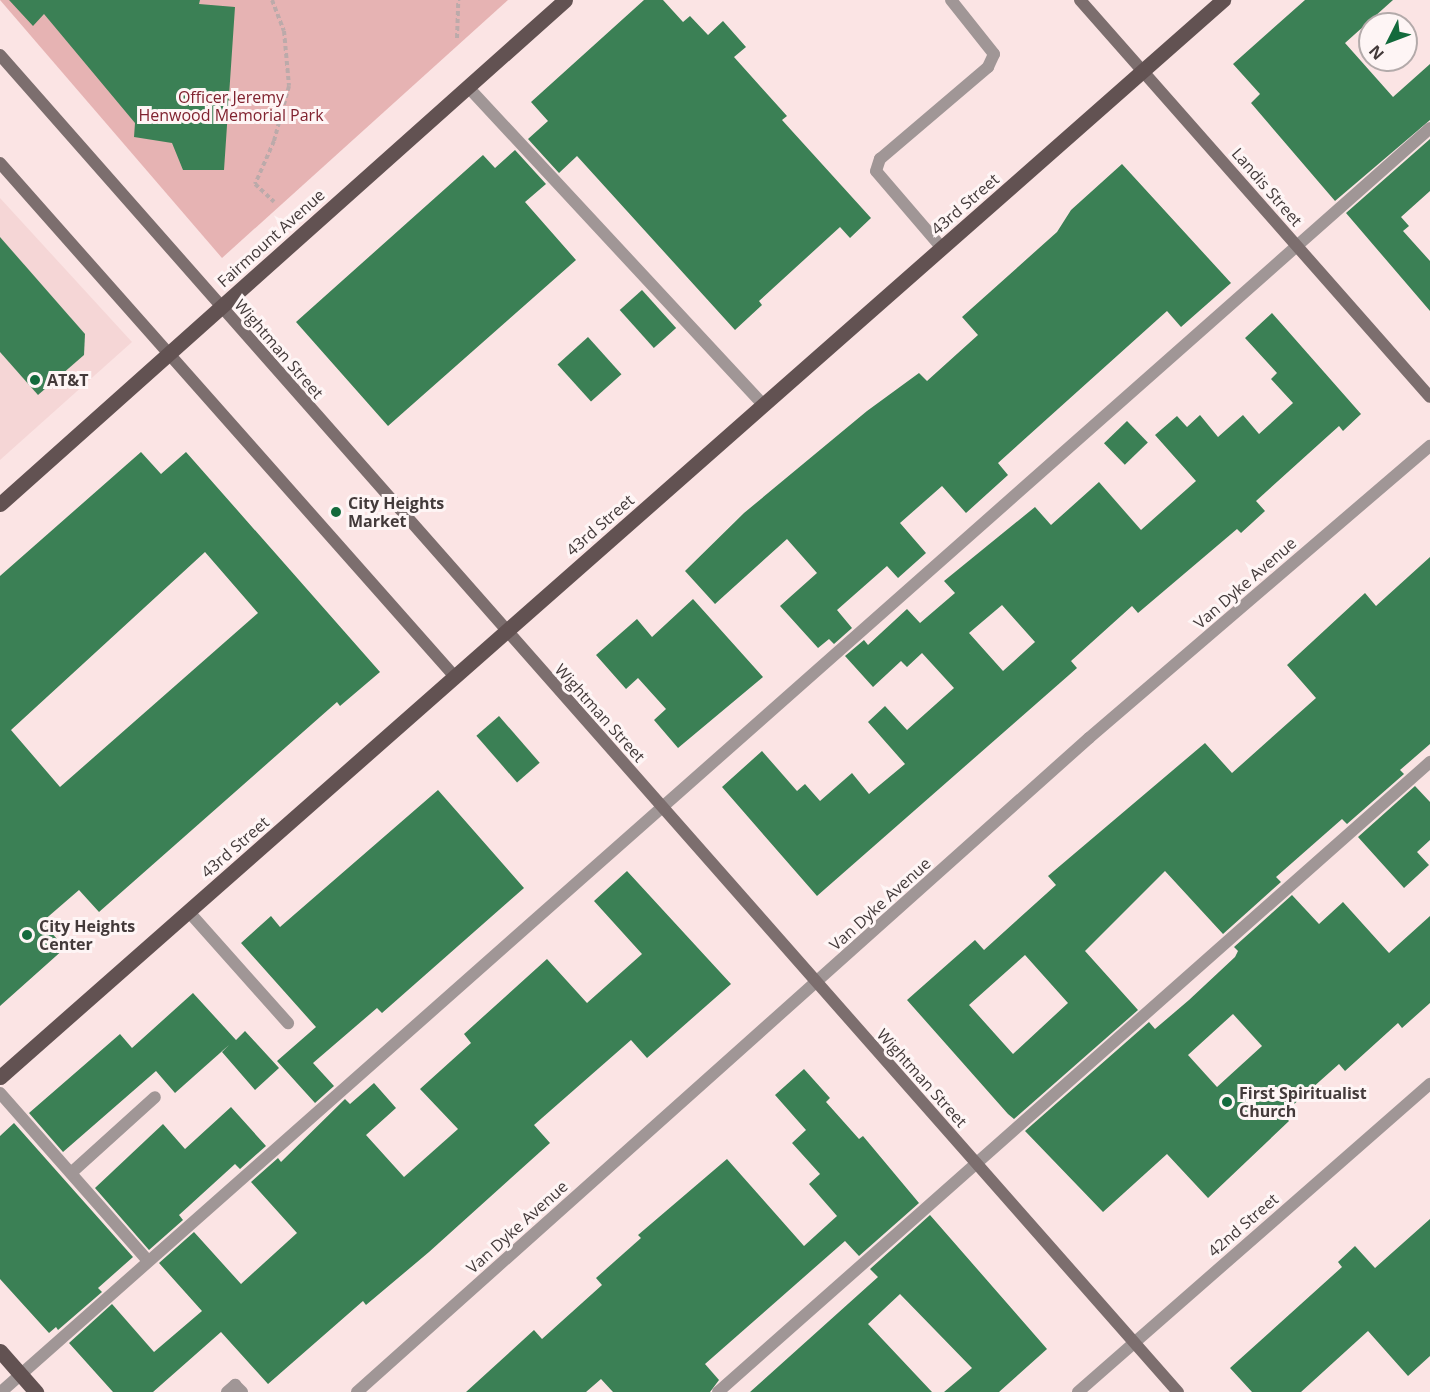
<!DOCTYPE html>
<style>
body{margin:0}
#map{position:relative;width:1430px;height:1392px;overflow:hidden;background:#fbe4e4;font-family:"Open Sans",sans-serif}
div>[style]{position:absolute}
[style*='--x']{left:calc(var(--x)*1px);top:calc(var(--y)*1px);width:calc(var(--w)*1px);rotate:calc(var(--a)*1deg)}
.built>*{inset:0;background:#f5d6d6}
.green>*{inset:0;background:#e6b3b3}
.building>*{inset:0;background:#3b8055;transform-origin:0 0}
.path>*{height:4px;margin-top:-2px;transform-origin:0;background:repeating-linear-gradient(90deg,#bcaaaa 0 4.5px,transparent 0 7.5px)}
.lane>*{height:12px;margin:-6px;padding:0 6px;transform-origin:6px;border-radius:6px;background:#a09696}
.street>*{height:12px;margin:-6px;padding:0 6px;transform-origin:6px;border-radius:6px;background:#a09696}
.secondary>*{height:12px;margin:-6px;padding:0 6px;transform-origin:6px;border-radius:6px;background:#7c6e6e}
.primary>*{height:15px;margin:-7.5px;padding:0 7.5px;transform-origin:7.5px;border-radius:7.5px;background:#625252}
.dots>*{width:16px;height:16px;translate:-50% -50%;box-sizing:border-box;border:3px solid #fef5f5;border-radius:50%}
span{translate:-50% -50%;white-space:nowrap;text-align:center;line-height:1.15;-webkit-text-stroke:6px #fef5f5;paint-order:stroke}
.park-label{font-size:16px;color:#80222f}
.street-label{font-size:16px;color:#433a3a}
.poi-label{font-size:16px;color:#433a3a;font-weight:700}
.left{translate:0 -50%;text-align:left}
.north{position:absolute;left:1358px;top:12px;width:60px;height:60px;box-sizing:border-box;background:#fef5f5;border:2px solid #b3aaaa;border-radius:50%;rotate:228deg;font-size:16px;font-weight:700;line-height:24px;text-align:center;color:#433a3a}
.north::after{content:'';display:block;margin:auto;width:21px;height:27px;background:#136a3c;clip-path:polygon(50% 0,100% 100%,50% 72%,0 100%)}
</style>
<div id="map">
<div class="built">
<i style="clip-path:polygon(0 198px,132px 342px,0 460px)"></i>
</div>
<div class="green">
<i style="clip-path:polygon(0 0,508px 0,222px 258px)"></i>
</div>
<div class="building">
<i style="clip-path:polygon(9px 0,200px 0,199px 4px,235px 7px,224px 170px,183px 170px,172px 143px,134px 137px,135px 123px,44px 14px,33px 26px)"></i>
<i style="clip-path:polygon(644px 0,663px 0,683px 22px,690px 16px,708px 35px,723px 21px,746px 47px,734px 57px,787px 116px,782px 120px,871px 218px,850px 238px,840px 227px,759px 301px,762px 305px,735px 330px,577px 156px,559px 173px,528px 139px,548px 121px,531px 102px)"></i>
<i style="clip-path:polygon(1305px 0,1393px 0,1345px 43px,1393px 97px,1430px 64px,1430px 120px,1335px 201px,1251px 103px,1260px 94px,1233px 64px)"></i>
<i style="clip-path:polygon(1430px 139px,1430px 191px,1401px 217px,1409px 226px,1403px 231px,1430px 261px,1430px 311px,1346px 213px)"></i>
<i style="clip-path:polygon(515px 150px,546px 184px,525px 202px,576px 260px,388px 426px,296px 322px,483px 155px,495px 168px)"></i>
<i style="clip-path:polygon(1122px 164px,1231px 283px,1181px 327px,1167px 311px,998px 463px,1008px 475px,966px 513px,942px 486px,900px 523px,926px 553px,898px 578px,887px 566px,837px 610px,852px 628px,834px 644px,829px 639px,818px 648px,780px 606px,817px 573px,787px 539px,715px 604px,685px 571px,744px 513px,867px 411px,919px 373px,927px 381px,978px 335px,962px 317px,1057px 232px,1071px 210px)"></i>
<i style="clip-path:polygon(0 237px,85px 334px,84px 355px,38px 395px,0 352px)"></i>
<i style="left:642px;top:290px;width:51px;height:30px;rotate:48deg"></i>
<i style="clip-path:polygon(evenodd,1272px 313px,1361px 414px,1343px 431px,1339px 426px,1256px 501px,1265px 511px,1241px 533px,1237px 529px,1138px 613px,1132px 606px,1071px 661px,1077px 668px,817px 896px,722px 787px,762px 751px,797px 791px,805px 784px,820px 801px,852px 773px,869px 794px,905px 764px,868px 722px,885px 706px,907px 730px,954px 688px,922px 653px,907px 667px,901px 661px,873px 687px,845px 656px,864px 640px,868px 645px,907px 609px,920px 623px,955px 593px,944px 581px,1035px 507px,1051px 525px,1099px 482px,1141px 530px,1196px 481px,1155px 435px,1177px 416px,1187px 427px,1200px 415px,1218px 437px,1243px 415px,1259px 434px,1293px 403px,1271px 379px,1277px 373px,1245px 338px,1272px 313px,1002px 605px,1035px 642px,1003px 671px,969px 633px,1002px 605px)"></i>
<i style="left:588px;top:337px;width:50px;height:41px;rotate:48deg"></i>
<i style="left:1127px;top:421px;width:30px;height:32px;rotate:46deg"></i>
<i style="clip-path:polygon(evenodd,141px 452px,161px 474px,186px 452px,380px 672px,340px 706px,337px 702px,99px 912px,79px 890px,42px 922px,65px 948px,0 1006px,0 576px,141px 452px,205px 552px,258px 613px,60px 787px,11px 730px,205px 552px)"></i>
<i style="clip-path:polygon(evenodd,1430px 557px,1430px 744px,1400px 770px,1404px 774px,1347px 824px,1342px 819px,1276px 877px,1281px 882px,1223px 934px,1165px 871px,1085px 951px,1138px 1010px,1014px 1119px,1008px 1114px,907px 1000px,975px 940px,984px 950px,1056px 885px,1048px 876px,1205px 743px,1232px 773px,1316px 698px,1287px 665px,1365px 593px,1376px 606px,1430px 557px,1025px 955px,1068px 1003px,1013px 1054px,969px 1005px,1025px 955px)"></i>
<i style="clip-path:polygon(693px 599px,763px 677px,678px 748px,654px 720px,666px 709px,638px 678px,626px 689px,596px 655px,637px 619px,652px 637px)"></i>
<i style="left:499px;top:716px;width:62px;height:30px;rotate:49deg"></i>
<i style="clip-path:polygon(1415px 786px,1430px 802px,1430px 840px,1417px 852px,1429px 865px,1404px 888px,1358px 837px)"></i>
<i style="clip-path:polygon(438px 790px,524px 888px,382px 1013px,377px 1008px,313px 1063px,334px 1086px,315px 1103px,277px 1061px,316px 1027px,241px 943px,271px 916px,280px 927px)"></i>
<i style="clip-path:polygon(627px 871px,731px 984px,647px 1058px,631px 1040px,534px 1125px,550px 1143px,429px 1252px,366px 1305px,363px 1301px,268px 1384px,221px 1332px,153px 1392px,113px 1392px,69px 1343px,112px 1304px,154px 1352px,202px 1311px,159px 1263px,194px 1232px,241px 1284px,297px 1233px,251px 1182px,278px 1158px,281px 1162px,345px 1099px,350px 1104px,374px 1083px,396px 1108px,366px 1135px,404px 1177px,458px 1129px,420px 1089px,471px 1043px,464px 1034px,547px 959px,587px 1003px,642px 954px,594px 901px)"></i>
<i style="clip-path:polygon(evenodd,1292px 895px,1319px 924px,1343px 902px,1389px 953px,1430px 916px,1430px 1003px,1402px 1028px,1398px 1023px,1345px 1071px,1339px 1064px,1283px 1114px,1289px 1121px,1208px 1198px,1167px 1154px,1103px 1212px,1025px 1131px,1149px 1022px,1155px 1029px,1189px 1000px,1235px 957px,1238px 951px,1234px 947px,1292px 895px,1233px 1014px,1262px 1046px,1217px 1087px,1188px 1055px,1233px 1014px)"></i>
<i style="clip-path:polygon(193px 993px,236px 1040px,245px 1031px,279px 1068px,255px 1090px,222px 1052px,229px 1045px,175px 1093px,156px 1071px,63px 1152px,29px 1113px,120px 1034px,132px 1048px)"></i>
<i style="clip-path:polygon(804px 1069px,830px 1098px,826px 1102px,859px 1139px,863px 1136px,919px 1203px,859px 1256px,845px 1241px,705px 1364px,719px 1380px,710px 1392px,613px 1392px,601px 1379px,586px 1392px,466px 1392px,534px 1330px,542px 1339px,602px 1285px,596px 1278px,641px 1238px,638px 1235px,727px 1159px,804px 1246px,837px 1216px,809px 1184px,820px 1174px,792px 1143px,806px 1130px,775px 1095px)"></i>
<i style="clip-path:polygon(231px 1107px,266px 1146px,240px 1169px,235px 1164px,179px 1215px,183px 1220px,149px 1250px,95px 1188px,163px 1124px,185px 1149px)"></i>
<i style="clip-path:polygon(14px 1123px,133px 1257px,98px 1288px,102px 1292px,58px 1330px,56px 1327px,49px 1333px,0 1279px,0 1136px)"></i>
<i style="clip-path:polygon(930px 1215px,1047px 1349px,999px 1392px,944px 1392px,972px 1368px,900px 1294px,868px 1324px,932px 1392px,750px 1392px,878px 1277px,870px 1269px)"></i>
<i style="clip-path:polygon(1430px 1219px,1430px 1356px,1408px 1376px,1368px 1331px,1301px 1392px,1252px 1392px,1230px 1368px,1342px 1267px,1338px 1262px,1355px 1246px,1375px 1268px)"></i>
</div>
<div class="path">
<i style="--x:272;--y:0;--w:33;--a:69"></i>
<i style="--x:284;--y:31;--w:55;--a:84.8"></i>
<i style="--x:289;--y:86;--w:57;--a:105.3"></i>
<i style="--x:274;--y:141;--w:47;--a:113.8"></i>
<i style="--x:255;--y:184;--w:26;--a:43"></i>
<i style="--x:457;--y:38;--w:38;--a:-88"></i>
</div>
<div class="lane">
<i style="--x:468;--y:87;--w:434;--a:47.1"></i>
<i style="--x:942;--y:248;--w:101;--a:-130.6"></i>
<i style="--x:876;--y:171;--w:13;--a:-72"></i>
<i style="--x:880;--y:159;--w:142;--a:-40.4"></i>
<i style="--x:988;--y:67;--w:14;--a:-65"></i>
<i style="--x:994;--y:54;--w:69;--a:-128.5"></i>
<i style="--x:189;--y:912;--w:149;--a:48.3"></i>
<i style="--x:0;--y:1093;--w:224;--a:48.6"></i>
<i style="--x:71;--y:1173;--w:113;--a:-42.1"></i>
<i style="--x:1;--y:1392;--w:1908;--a:-41.49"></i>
<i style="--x:227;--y:1392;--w:11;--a:-41"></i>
<i style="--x:235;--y:1385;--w:10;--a:45"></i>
<i style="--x:718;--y:1392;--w:951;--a:-41.5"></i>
</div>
<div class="street">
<i style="--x:357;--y:1392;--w:982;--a:-41.78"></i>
<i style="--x:1089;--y:738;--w:449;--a:-40.6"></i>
<i style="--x:1078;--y:1392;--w:468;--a:-41.2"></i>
</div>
<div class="secondary">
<i style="--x:1080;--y:0;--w:529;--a:48.6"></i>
<i style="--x:0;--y:55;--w:1782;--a:48.62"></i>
<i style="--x:0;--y:163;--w:686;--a:48.48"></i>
</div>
<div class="primary">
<i style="--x:0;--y:504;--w:757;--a:-41.73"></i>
<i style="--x:0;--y:1077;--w:1630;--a:-41.37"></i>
<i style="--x:0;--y:1351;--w:55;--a:48.7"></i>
</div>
<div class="dots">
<i style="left:35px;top:380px;background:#136a3c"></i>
<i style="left:336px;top:512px;background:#136a3c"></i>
<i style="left:27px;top:935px;background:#136a3c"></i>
<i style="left:1227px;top:1102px;background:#136a3c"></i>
</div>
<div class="park-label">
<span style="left:231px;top:106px">Officer Jeremy<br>Henwood Memorial Park</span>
</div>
<div class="street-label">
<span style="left:1267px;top:187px;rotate:49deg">Landis Street</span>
<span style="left:965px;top:204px;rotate:-41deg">43rd Street</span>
<span style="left:271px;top:238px;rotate:-42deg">Fairmount Avenue</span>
<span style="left:279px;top:349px;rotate:49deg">Wightman Street</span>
<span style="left:600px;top:525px;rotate:-41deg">43rd Street</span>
<span style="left:1245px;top:583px;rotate:-41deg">Van Dyke Avenue</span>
<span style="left:600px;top:713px;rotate:48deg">Wightman Street</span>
<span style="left:235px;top:847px;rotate:-41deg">43rd Street</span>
<span style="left:880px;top:904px;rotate:-42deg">Van Dyke Avenue</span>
<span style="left:922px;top:1078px;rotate:48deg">Wightman Street</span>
<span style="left:1243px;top:1225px;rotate:-41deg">42nd Street</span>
<span style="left:517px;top:1227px;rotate:-42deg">Van Dyke Avenue</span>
</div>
<div class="poi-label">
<span class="left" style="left:47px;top:380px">AT&amp;T</span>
<span class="left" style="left:348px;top:512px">City Heights<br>Market</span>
<span class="left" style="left:39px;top:935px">City Heights<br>Center</span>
<span class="left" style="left:1239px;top:1102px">First Spiritualist<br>Church</span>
</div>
<div class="north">N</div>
</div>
